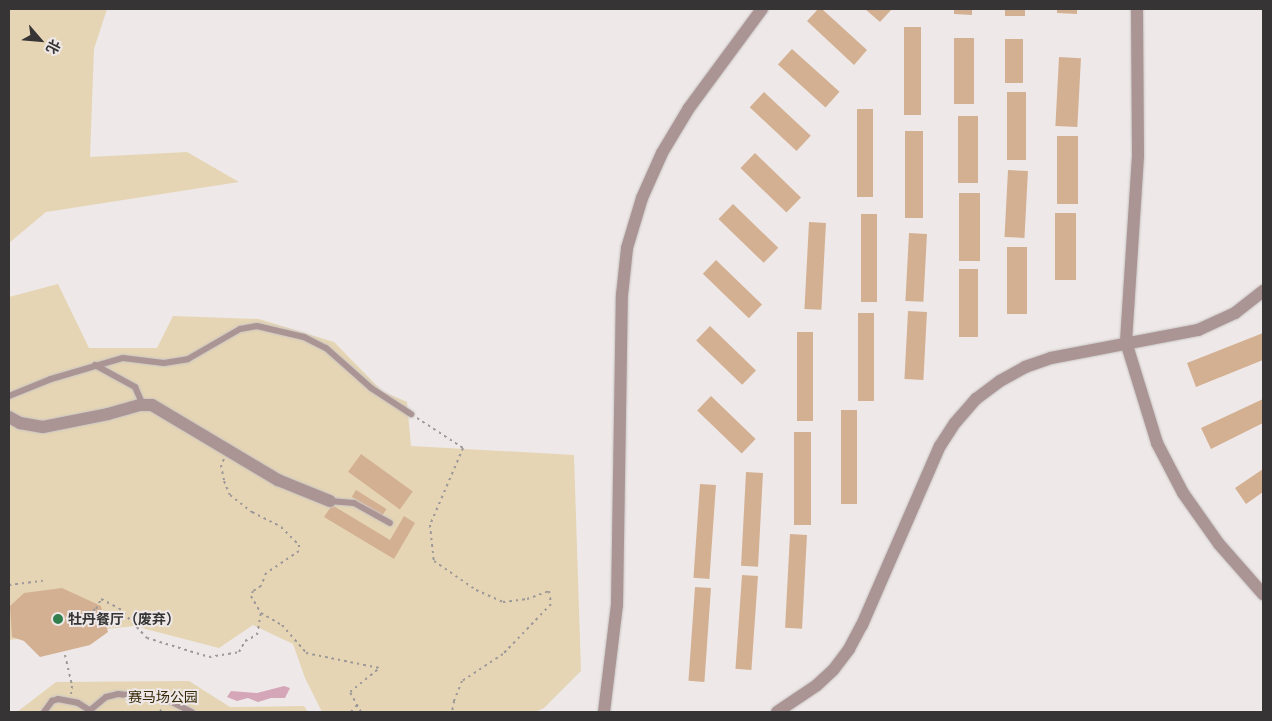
<!DOCTYPE html>
<meta charset="utf-8">
<style>
body{margin:0}
#map{position:relative;width:1272px;height:721px;overflow:hidden;background:#eee9e8;font-family:Poppins,"Noto Sans SC",sans-serif}
div>[style]{position:absolute}
[style*='--x']{left:calc(var(--x)*1px);top:calc(var(--y)*1px);width:calc(var(--w)*1px);rotate:calc(var(--a)*1deg)}
.green>*{inset:0;background:#e5d5b4}
.water>*{inset:0;background:#d5a6b7}
.building>*{inset:0;background:#d4b092;transform-origin:0 0}
.path>*{height:2px;margin-top:-1px;transform-origin:0;background:repeating-linear-gradient(90deg,#9d9999 0 2.5px,transparent 0 6.5px)}
.roads{filter:drop-shadow(0 0 1px #c9c5c4) drop-shadow(0 0 1px #c9c5c4)}
.lane>*{height:6px;margin:-3px;padding:0 3px;transform-origin:3px;border-radius:3px;background:#ab9494}
.street>*{height:12px;margin:-6px;padding:0 6px;transform-origin:6px;border-radius:6px;background:#ab9494}
.dots>*{width:14px;height:14px;translate:-50% -50%;box-sizing:border-box;border:2px solid #eee9e8;border-radius:50%}
span{translate:-50% -50%;white-space:nowrap;text-align:center;line-height:1.15;-webkit-text-stroke:4px #eee9e8;paint-order:stroke}
.poi-label{font-size:14px;color:#363434;font-weight:700}
.left{translate:0 -50%;text-align:left}
.park-label{font-size:14px;color:#382a07}
.frame{position:absolute;inset:0;border:10px solid #363434;pointer-events:none}
.north{position:absolute;left:15px;top:15px;width:50px;height:50px;-webkit-text-stroke:4px #eee9e8;paint-order:stroke;rotate:117deg;font-size:14px;font-weight:700;line-height:20px;text-align:center;color:#363434}
.north::after{content:'';display:block;margin:auto;width:18px;height:22px;background:#363434;clip-path:polygon(50% 0,100% 100%,50% 72%,0 100%)}
</style>
<div id="map">
<div class="green">
<i style="clip-path:polygon(9px 9px,107px 9px,94px 49px,90px 157px,187px 152px,239px 182px,46px 212px,9px 243px)"></i>
<i style="clip-path:polygon(58px 284px,89px 348px,157px 348px,173px 316px,259px 319px,334px 342px,382px 391px,407px 402px,411px 446px,574px 455px,581px 671px,544px 708px,535px 712px,322px 712px,305px 678px,293px 644px,253px 625px,219px 648px,134px 626px,9px 640px,9px 297px)"></i>
<i style="clip-path:polygon(189px 681px,230px 707px,304px 706px,308px 712px,17px 712px,56px 682px)"></i>
</div>
<div class="water">
<i style="clip-path:polygon(284px 686px,290px 688px,285px 698px,271px 698px,258px 702px,248px 698px,237px 701px,227px 697px,231px 691px,257px 693px)"></i>
</div>
<div class="building">
<i style="clip-path:polygon(818px 9px,822px 9px,867px 50px,854px 65px,807px 21px)"></i>
<i style="clip-path:polygon(865px 9px,892px 9px,880px 22px)"></i>
<i style="clip-path:polygon(954px 9px,972px 9px,972px 15px,954px 14px)"></i>
<i style="left:1005px;top:9px;width:20px;height:7px"></i>
<i style="clip-path:polygon(1057px 9px,1077px 9px,1077px 14px,1057px 13px)"></i>
<i style="left:904px;top:27px;width:17px;height:88px"></i>
<i style="left:954px;top:38px;width:20px;height:66px"></i>
<i style="left:1005px;top:39px;width:18px;height:44px"></i>
<i style="left:792px;top:49px;width:64px;height:21px;rotate:42deg"></i>
<i style="left:1059px;top:57px;width:22px;height:69px;rotate:3deg"></i>
<i style="left:764px;top:92px;width:64px;height:21px;rotate:43deg"></i>
<i style="left:1007px;top:92px;width:19px;height:68px"></i>
<i style="left:857px;top:109px;width:16px;height:88px"></i>
<i style="left:958px;top:116px;width:20px;height:67px"></i>
<i style="left:905px;top:131px;width:18px;height:87px"></i>
<i style="left:1057px;top:136px;width:21px;height:68px"></i>
<i style="left:755px;top:153px;width:64px;height:21px;rotate:44deg"></i>
<i style="left:1008px;top:170px;width:20px;height:67px;rotate:3deg"></i>
<i style="left:959px;top:193px;width:21px;height:68px"></i>
<i style="left:733px;top:204px;width:63px;height:21px;rotate:44deg"></i>
<i style="left:1055px;top:213px;width:21px;height:67px"></i>
<i style="left:861px;top:214px;width:16px;height:88px"></i>
<i style="left:809px;top:222px;width:17px;height:87px;rotate:3deg"></i>
<i style="left:909px;top:233px;width:18px;height:68px;rotate:3deg"></i>
<i style="left:1007px;top:247px;width:20px;height:67px"></i>
<i style="left:716px;top:260px;width:64px;height:19px;rotate:44deg"></i>
<i style="left:959px;top:269px;width:19px;height:68px"></i>
<i style="left:908px;top:311px;width:19px;height:68px;rotate:3deg"></i>
<i style="left:858px;top:313px;width:16px;height:88px"></i>
<i style="left:710px;top:326px;width:64px;height:20px;rotate:44deg"></i>
<i style="left:797px;top:332px;width:16px;height:89px"></i>
<i style="clip-path:polygon(1263px 333px,1263px 360px,1196px 387px,1187px 363px)"></i>
<i style="left:711px;top:396px;width:62px;height:20px;rotate:44deg"></i>
<i style="clip-path:polygon(1263px 399px,1263px 423px,1211px 449px,1201px 428px)"></i>
<i style="left:841px;top:410px;width:16px;height:94px"></i>
<i style="left:794px;top:432px;width:17px;height:93px"></i>
<i style="left:361px;top:454px;width:64px;height:22px;rotate:36deg"></i>
<i style="clip-path:polygon(1263px 469px,1263px 492px,1246px 504px,1235px 488px)"></i>
<i style="left:746px;top:472px;width:17px;height:94px;rotate:3deg"></i>
<i style="left:700px;top:484px;width:16px;height:94px;rotate:4deg"></i>
<i style="left:356px;top:490px;width:36px;height:8px;rotate:32deg"></i>
<i style="clip-path:polygon(332px 505px,390px 540px,404px 516px,415px 523px,394px 559px,324px 517px)"></i>
<i style="left:790px;top:534px;width:17px;height:94px;rotate:3deg"></i>
<i style="left:742px;top:575px;width:16px;height:94px;rotate:4deg"></i>
<i style="left:695px;top:587px;width:16px;height:94px;rotate:4deg"></i>
<i style="clip-path:polygon(62px 588px,101px 606px,108px 632px,90px 645px,40px 657px,24px 641px,12px 637px,10px 606px,24px 593px)"></i>
</div>
<div class="path">
<i style="--x:417;--y:418;--w:55;--a:33.1"></i>
<i style="--x:463;--y:448;--w:84;--a:113.2"></i>
<i style="--x:430;--y:525;--w:36;--a:84"></i>
<i style="--x:434;--y:561;--w:51;--a:34.6"></i>
<i style="--x:476;--y:590;--w:30;--a:24"></i>
<i style="--x:503;--y:602;--w:24;--a:-7"></i>
<i style="--x:527;--y:599;--w:23;--a:-20"></i>
<i style="--x:549;--y:591;--w:13;--a:81"></i>
<i style="--x:551;--y:604;--w:69;--a:133.8"></i>
<i style="--x:503;--y:654;--w:49;--a:146.6"></i>
<i style="--x:462;--y:681;--w:22;--a:112"></i>
<i style="--x:454;--y:701;--w:11;--a:100"></i>
<i style="--x:224;--y:459;--w:7;--a:117"></i>
<i style="--x:221;--y:465;--w:16;--a:79"></i>
<i style="--x:224;--y:481;--w:15;--a:67"></i>
<i style="--x:230;--y:495;--w:28;--a:38"></i>
<i style="--x:252;--y:512;--w:33;--a:27"></i>
<i style="--x:281;--y:527;--w:25;--a:45"></i>
<i style="--x:299;--y:545;--w:6;--a:90"></i>
<i style="--x:299;--y:551;--w:40;--a:146"></i>
<i style="--x:266;--y:573;--w:14;--a:111"></i>
<i style="--x:261;--y:586;--w:9;--a:148"></i>
<i style="--x:253;--y:591;--w:5;--a:112"></i>
<i style="--x:251;--y:596;--w:20;--a:60"></i>
<i style="--x:261;--y:613;--w:24;--a:30"></i>
<i style="--x:282;--y:625;--w:37;--a:49"></i>
<i style="--x:306;--y:653;--w:76;--a:11.5"></i>
<i style="--x:9;--y:585;--w:34;--a:-7"></i>
<i style="--x:87;--y:613;--w:10;--a:-24"></i>
<i style="--x:96;--y:609;--w:11;--a:-63"></i>
<i style="--x:101;--y:599;--w:20;--a:27"></i>
<i style="--x:119;--y:608;--w:41;--a:47"></i>
<i style="--x:147;--y:638;--w:65;--a:17"></i>
<i style="--x:209;--y:657;--w:30;--a:-9"></i>
<i style="--x:239;--y:652;--w:13;--a:-61"></i>
<i style="--x:245;--y:641;--w:13;--a:-27"></i>
<i style="--x:257;--y:635;--w:22;--a:-80"></i>
<i style="--x:65;--y:655;--w:32;--a:77"></i>
<i style="--x:72;--y:686;--w:8;--a:97"></i>
<i style="--x:160;--y:712;--w:7;--a:-63"></i>
<i style="--x:351;--y:712;--w:9;--a:-49"></i>
<i style="--x:361;--y:712;--w:23;--a:-119"></i>
<i style="--x:350;--y:692;--w:38;--a:-39"></i>
</div>
<div class="roads">
<div class="lane">
<i style="--x:95;--y:365;--w:46;--a:28.8"></i>
<i style="--x:135;--y:387;--w:20;--a:66"></i>
<i style="--x:9;--y:396;--w:45;--a:-22"></i>
<i style="--x:51;--y:379;--w:75;--a:-16.3"></i>
<i style="--x:123;--y:358;--w:41;--a:7"></i>
<i style="--x:164;--y:363;--w:24;--a:-9"></i>
<i style="--x:188;--y:359;--w:60;--a:-30"></i>
<i style="--x:240;--y:329;--w:17;--a:-10"></i>
<i style="--x:257;--y:326;--w:48;--a:13.2"></i>
<i style="--x:304;--y:337;--w:25;--a:27"></i>
<i style="--x:326;--y:348;--w:60;--a:41.6"></i>
<i style="--x:371;--y:388;--w:48;--a:33"></i>
<i style="--x:330;--y:501;--w:24;--a:5"></i>
<i style="--x:354;--y:503;--w:41;--a:29.1"></i>
<i style="--x:44;--y:712;--w:14;--a:-54"></i>
<i style="--x:52;--y:701;--w:6;--a:-18"></i>
<i style="--x:58;--y:699;--w:20;--a:11"></i>
<i style="--x:78;--y:703;--w:13;--a:32"></i>
<i style="--x:88;--y:712;--w:23;--a:-40"></i>
<i style="--x:106;--y:697;--w:12;--a:-14"></i>
<i style="--x:118;--y:694;--w:48;--a:5.9"></i>
<i style="--x:166;--y:699;--w:29;--a:27"></i>
</div>
<div class="street">
<i style="--x:1137;--y:9;--w:147;--a:89.6"></i>
<i style="--x:1138;--y:156;--w:186;--a:93.7"></i>
<i style="--x:1126;--y:342;--w:106;--a:72.9"></i>
<i style="--x:1157;--y:443;--w:56;--a:62.5"></i>
<i style="--x:1183;--y:493;--w:62;--a:54.8"></i>
<i style="--x:1219;--y:544;--w:67;--a:48.7"></i>
<i style="--x:9;--y:417;--w:13;--a:29"></i>
<i style="--x:20;--y:423;--w:23;--a:10"></i>
<i style="--x:43;--y:427;--w:66;--a:-11.3"></i>
<i style="--x:108;--y:414;--w:33;--a:-16"></i>
<i style="--x:140;--y:405;--w:12;--a:0"></i>
<i style="--x:152;--y:405;--w:147;--a:30.8"></i>
<i style="--x:278;--y:480;--w:56;--a:22"></i>
<i style="--x:604;--y:712;--w:108;--a:-83.1"></i>
<i style="--x:617;--y:605;--w:310;--a:-89.1"></i>
<i style="--x:622;--y:295;--w:47;--a:-83.9"></i>
<i style="--x:627;--y:248;--w:52;--a:-73.3"></i>
<i style="--x:642;--y:198;--w:49;--a:-66"></i>
<i style="--x:662;--y:153;--w:52;--a:-59"></i>
<i style="--x:689;--y:108;--w:123;--a:-53.6"></i>
<i style="--x:777;--y:712;--w:48;--a:-34"></i>
<i style="--x:817;--y:685;--w:23;--a:-43"></i>
<i style="--x:834;--y:669;--w:25;--a:-53"></i>
<i style="--x:849;--y:649;--w:27;--a:-62"></i>
<i style="--x:862;--y:625;--w:195;--a:-66.5"></i>
<i style="--x:940;--y:446;--w:27;--a:-57"></i>
<i style="--x:955;--y:423;--w:32;--a:-49"></i>
<i style="--x:976;--y:399;--w:30;--a:-37"></i>
<i style="--x:1000;--y:381;--w:29;--a:-29"></i>
<i style="--x:1025;--y:367;--w:28;--a:-19"></i>
<i style="--x:1051;--y:358;--w:150;--a:-10.8"></i>
<i style="--x:1198;--y:330;--w:41;--a:-24.7"></i>
<i style="--x:1235;--y:313;--w:36;--a:-38"></i>
</div>
</div>
<div class="dots">
<i style="left:58px;top:619px;background:#327e4c"></i>
</div>
<div class="poi-label">
<span class="left" style="left:68px;top:619px">牡丹餐厅（废弃）</span>
</div>
<div class="park-label">
<span style="left:163px;top:697px">赛马场公园</span>
</div>
<div class="frame"></div>
<div class="north">北</div>
</div>
